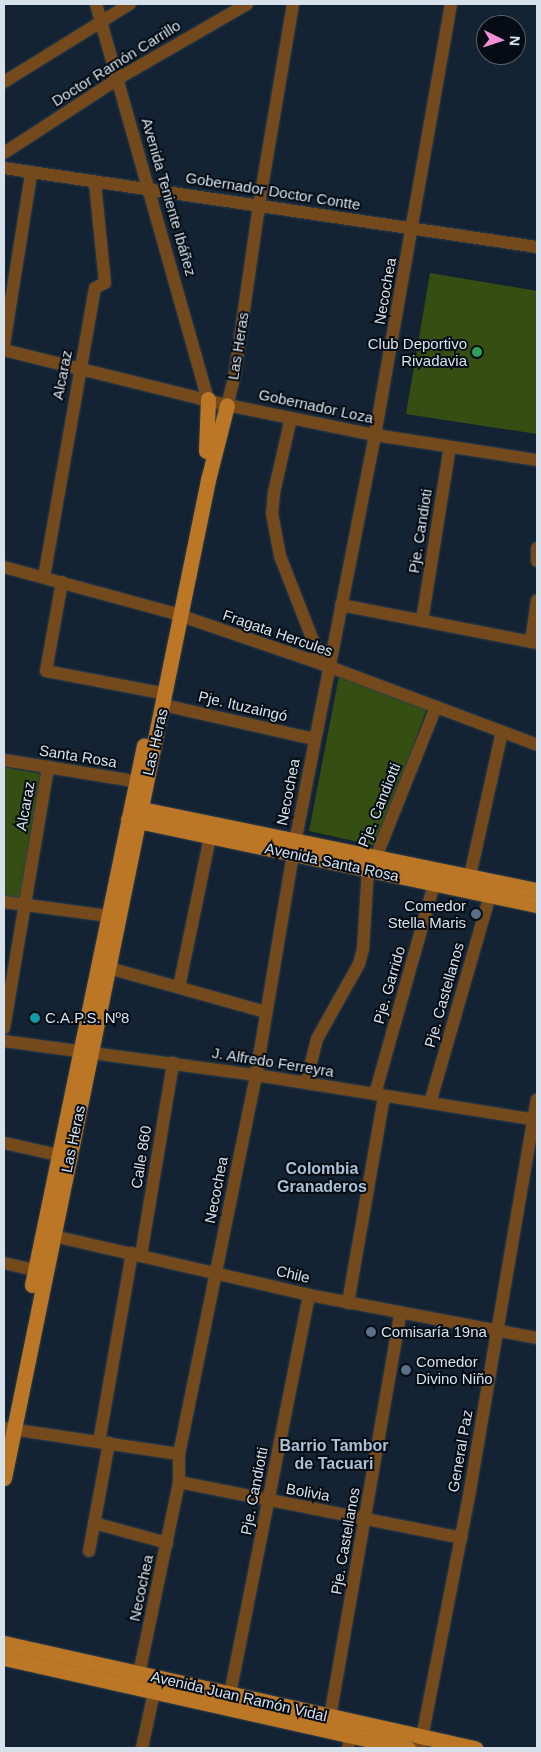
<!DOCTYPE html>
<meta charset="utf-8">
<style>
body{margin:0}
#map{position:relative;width:541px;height:1752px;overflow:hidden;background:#132333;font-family:Arial,sans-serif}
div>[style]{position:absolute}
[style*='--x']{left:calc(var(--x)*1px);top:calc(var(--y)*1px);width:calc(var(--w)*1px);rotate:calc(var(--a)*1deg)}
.green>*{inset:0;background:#354f13}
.roads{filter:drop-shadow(0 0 1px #2e3e4d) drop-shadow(0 0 1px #2e3e4d)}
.minor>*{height:12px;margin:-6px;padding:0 6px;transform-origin:6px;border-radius:6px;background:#744a1c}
.major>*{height:15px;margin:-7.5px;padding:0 7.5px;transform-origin:7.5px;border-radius:7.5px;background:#bb7626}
.dots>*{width:14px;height:14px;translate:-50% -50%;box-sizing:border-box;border:2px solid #050c13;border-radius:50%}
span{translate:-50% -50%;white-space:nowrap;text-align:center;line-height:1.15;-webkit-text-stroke:4px #050c13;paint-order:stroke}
.street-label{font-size:15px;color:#d6e1ec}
.poi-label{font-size:15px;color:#d6e1ec}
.right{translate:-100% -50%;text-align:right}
.left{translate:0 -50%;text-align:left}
.neighbourhood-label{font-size:16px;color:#acc0d6;font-weight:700}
.frame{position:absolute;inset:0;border:5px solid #d6e1ec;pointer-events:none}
.north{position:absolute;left:476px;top:15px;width:50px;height:50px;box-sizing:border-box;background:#050c13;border:1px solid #59616a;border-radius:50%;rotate:94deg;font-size:14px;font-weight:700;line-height:20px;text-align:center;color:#d6e1ec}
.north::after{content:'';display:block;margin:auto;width:18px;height:22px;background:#f391d5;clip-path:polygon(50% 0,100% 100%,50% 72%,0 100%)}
</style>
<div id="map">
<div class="green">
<i style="clip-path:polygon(430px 273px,537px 291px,537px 434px,406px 414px)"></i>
<i style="clip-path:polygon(339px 676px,427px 708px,377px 846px,309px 831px)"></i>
<i style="clip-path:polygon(4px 767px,42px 774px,21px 901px,4px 897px)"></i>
</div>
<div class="roads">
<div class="minor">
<i style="--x:96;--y:4;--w:411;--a:74.2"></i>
<i style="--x:4;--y:82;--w:148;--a:-31.8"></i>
<i style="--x:4;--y:153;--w:137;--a:-33.1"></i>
<i style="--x:119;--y:78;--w:148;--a:-30"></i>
<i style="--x:4;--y:168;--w:539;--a:8.43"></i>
<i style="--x:4;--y:345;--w:173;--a:-81"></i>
<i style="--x:4;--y:350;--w:230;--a:13.9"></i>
<i style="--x:227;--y:405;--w:151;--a:11.5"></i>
<i style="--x:375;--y:435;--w:164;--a:8.8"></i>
<i style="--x:227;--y:405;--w:27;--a:-75"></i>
<i style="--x:234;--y:379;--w:176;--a:-81.8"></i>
<i style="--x:259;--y:205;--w:204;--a:-80.4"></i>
<i style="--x:291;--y:418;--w:76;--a:102.9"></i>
<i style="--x:274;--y:492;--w:21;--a:95"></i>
<i style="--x:272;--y:513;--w:44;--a:79.5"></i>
<i style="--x:280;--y:556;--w:116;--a:68.7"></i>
<i style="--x:537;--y:548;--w:13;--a:90"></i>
<i style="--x:4;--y:567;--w:175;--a:15.2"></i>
<i style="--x:173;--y:613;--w:157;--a:18.9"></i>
<i style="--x:322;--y:664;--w:230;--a:20.6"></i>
<i style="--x:44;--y:577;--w:293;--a:-80"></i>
<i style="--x:95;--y:288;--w:11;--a:-27"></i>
<i style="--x:105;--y:283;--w:100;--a:-95.7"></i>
<i style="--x:62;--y:582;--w:90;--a:100.2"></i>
<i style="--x:46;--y:671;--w:112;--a:10.8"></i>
<i style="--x:341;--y:605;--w:200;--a:11"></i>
<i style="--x:422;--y:621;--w:176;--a:-80.9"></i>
<i style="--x:531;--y:642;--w:42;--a:-81.9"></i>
<i style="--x:163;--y:705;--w:155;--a:12.7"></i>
<i style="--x:4;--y:760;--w:144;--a:9.2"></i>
<i style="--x:468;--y:885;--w:157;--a:-77.5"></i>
<i style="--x:4;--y:902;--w:113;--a:7.6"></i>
<i style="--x:109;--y:968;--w:163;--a:15.7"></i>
<i style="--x:179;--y:987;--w:162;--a:-78.3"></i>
<i style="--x:4;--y:1028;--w:265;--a:-80.4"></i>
<i style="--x:4;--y:1041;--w:254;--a:7.7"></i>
<i style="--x:256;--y:1075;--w:285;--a:9.1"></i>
<i style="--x:306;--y:1083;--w:45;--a:-76"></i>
<i style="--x:317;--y:1039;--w:86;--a:-60.8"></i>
<i style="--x:359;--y:964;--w:16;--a:-75"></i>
<i style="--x:363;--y:949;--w:79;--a:-86.4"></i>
<i style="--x:368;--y:870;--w:15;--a:-58"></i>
<i style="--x:376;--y:857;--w:162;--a:-68.2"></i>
<i style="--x:375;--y:1094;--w:218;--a:-74.3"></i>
<i style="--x:430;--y:1103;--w:216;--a:-73.9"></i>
<i style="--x:4;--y:1143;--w:65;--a:12.5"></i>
<i style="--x:45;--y:1234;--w:271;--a:13"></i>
<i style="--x:309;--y:1295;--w:232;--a:10.7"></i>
<i style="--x:141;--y:1255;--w:195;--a:-80.5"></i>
<i style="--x:4;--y:1263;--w:40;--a:13"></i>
<i style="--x:348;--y:1303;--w:210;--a:-80.1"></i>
<i style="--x:4;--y:1428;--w:177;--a:8.5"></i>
<i style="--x:99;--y:1442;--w:192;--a:-80.1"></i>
<i style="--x:179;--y:1482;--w:288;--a:11.2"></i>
<i style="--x:94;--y:1523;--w:76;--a:15.3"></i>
<i style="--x:89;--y:1551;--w:110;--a:-79.5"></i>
<i style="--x:139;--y:1674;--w:196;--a:-78.2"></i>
<i style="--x:179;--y:1482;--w:28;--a:-90"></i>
<i style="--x:179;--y:1454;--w:387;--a:-78.5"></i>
<i style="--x:256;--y:1075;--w:225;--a:-80.5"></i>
<i style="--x:293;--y:853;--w:426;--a:-78.9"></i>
<i style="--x:375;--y:435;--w:438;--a:-80"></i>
<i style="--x:230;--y:1694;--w:407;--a:-78.8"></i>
<i style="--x:330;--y:1717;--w:411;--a:-80.1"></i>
<i style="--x:142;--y:1748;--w:57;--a:-77.9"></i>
<i style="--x:348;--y:1748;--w:23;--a:-77"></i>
<i style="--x:420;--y:1748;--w:263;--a:-79"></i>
<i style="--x:470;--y:1490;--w:396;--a:-80.3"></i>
</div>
<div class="major">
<i style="--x:206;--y:451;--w:52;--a:-87.8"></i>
<i style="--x:132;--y:807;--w:413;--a:11.6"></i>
<i style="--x:128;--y:819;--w:418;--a:11.9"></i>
<i style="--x:32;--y:1285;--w:551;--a:-78.28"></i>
<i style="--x:4;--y:1478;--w:1019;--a:-78.45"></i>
<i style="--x:208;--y:480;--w:77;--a:-75.8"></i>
<i style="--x:4;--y:1643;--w:483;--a:12.6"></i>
<i style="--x:4;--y:1658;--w:414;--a:12.6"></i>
</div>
</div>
<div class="dots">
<i style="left:477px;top:352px;background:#2e9e5b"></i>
<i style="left:476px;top:914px;background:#5c6f8a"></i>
<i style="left:35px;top:1018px;background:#0f9aa8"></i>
<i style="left:371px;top:1332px;background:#5c6f8a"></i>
<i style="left:406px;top:1370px;background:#5c6f8a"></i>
</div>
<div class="street-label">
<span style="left:116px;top:63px;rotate:-32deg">Doctor Ramón Carrillo</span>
<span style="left:273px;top:191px;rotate:9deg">Gobernador Doctor Contte</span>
<span style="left:169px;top:197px;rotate:74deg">Avenida Teniente Ibáñez</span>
<span style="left:385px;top:291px;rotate:-80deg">Necochea</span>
<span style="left:238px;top:346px;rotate:-81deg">Las Heras</span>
<span style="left:62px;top:375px;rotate:-79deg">Alcaraz</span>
<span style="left:316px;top:406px;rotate:12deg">Gobernador Loza</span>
<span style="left:420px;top:531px;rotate:-81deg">Pje. Candioti</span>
<span style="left:278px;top:633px;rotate:19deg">Fragata Hercules</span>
<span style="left:243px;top:706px;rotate:13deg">Pje. Ituzaingó</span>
<span style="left:155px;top:742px;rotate:-77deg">Las Heras</span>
<span style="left:78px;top:756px;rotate:9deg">Santa Rosa</span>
<span style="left:288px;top:792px;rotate:-79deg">Necochea</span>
<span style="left:379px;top:805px;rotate:-68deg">Pje. Candiotti</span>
<span style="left:25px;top:806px;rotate:-80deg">Alcaraz</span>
<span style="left:332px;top:862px;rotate:12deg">Avenida Santa Rosa</span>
<span style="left:389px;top:985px;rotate:-74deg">Pje. Garrido</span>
<span style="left:444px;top:995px;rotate:-74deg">Pje. Castellanos</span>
<span style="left:273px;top:1062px;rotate:9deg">J. Alfredo Ferreyra</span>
<span style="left:73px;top:1139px;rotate:-78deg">Las Heras</span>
<span style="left:141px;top:1157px;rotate:-81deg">Calle 860</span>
<span style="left:216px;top:1190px;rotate:-79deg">Necochea</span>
<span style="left:293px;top:1274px;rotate:13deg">Chile</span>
<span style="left:460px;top:1451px;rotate:-80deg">General Paz</span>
<span style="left:254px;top:1491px;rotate:-79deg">Pje. Candiotti</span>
<span style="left:308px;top:1492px;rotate:10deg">Bolivia</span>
<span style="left:345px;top:1541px;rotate:-80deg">Pje. Castellanos</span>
<span style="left:141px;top:1588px;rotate:-78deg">Necochea</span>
<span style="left:239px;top:1696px;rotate:13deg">Avenida Juan Ramón Vidal</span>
</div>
<div class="poi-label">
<span class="right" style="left:467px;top:352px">Club Deportivo<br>Rivadavia</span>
<span class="right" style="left:466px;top:914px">Comedor<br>Stella Maris</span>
<span class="left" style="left:45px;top:1018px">C.A.P.S. Nº8</span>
<span class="left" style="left:381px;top:1332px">Comisaría 19na</span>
<span class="left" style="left:416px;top:1370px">Comedor<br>Divino Niño</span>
</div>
<div class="neighbourhood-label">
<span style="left:322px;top:1178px">Colombia<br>Granaderos</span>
<span style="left:334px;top:1455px">Barrio Tambor<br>de Tacuari</span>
</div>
<div class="frame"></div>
<div class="north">N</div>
</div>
